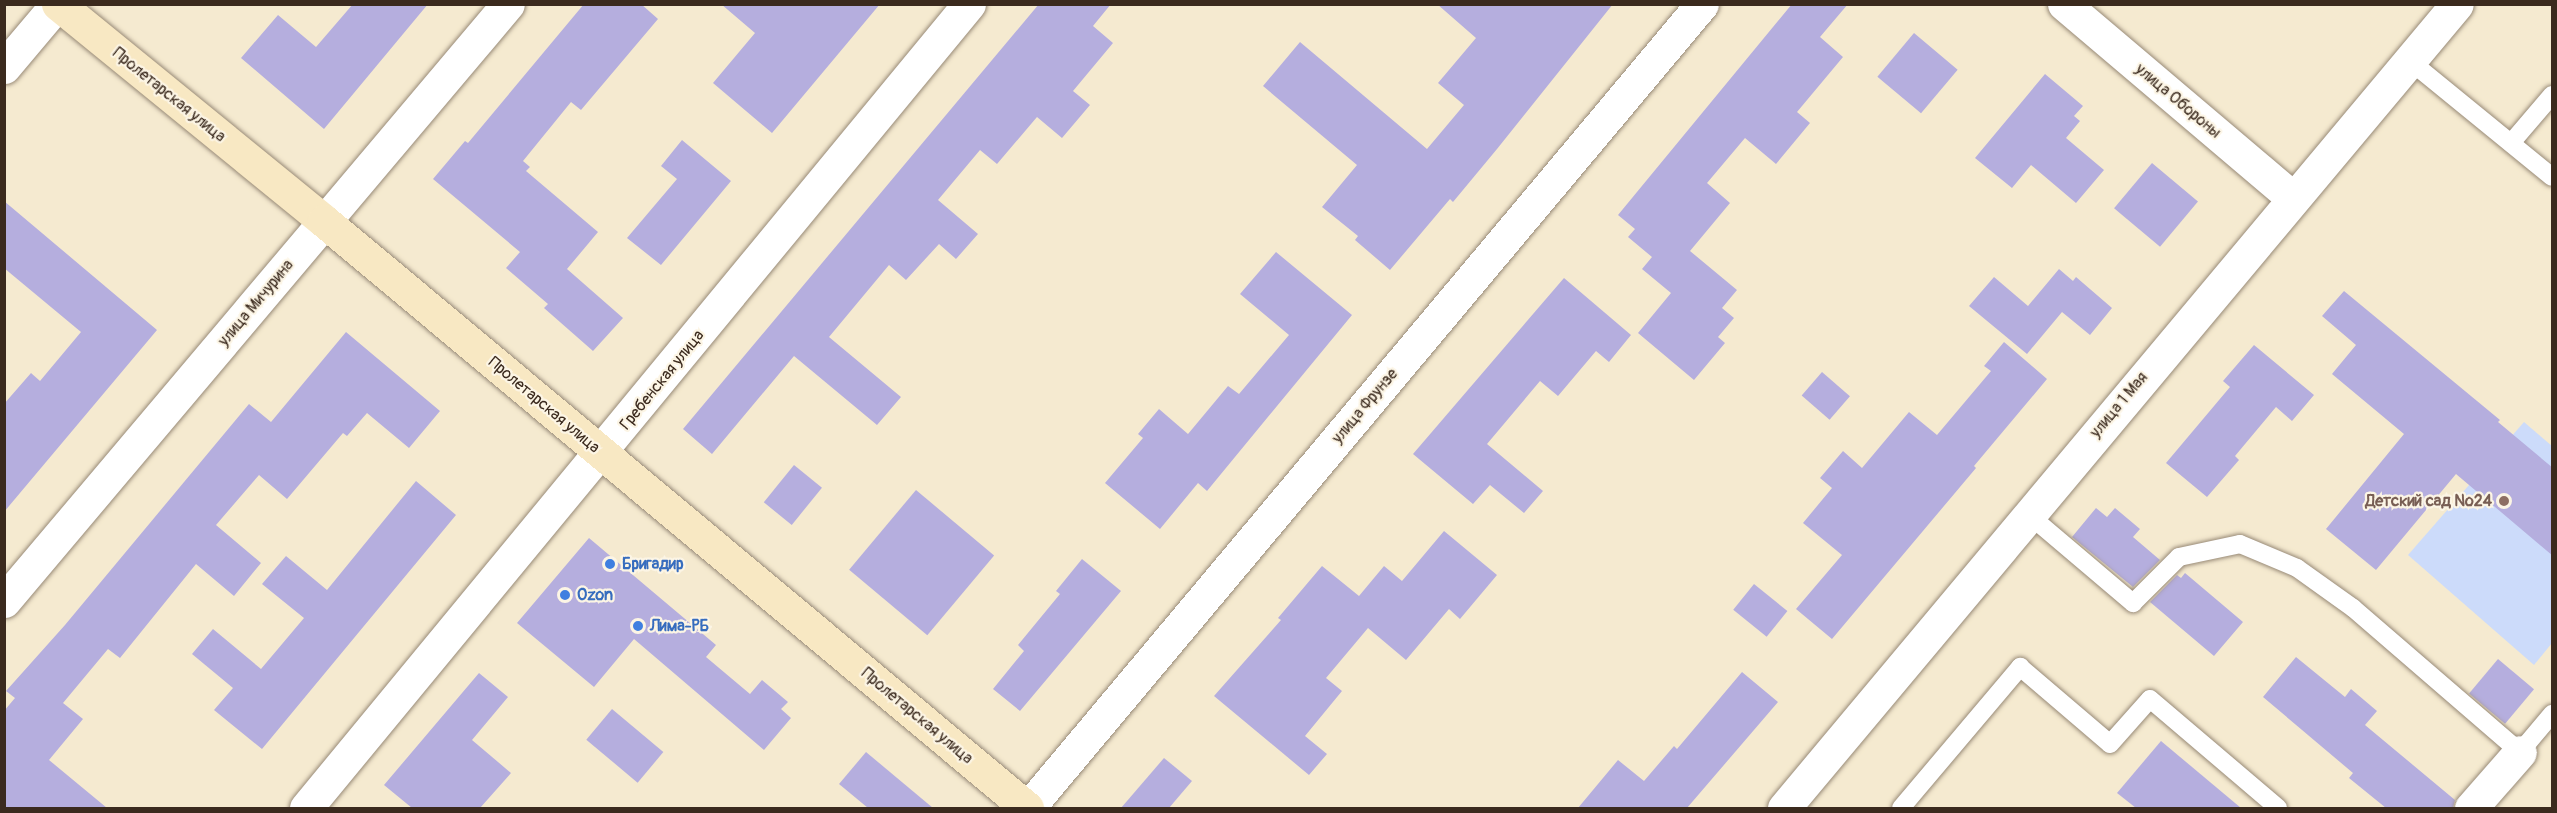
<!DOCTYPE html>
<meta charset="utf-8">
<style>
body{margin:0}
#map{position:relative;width:2557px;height:813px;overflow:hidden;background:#f5ead0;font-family:Pangolin,sans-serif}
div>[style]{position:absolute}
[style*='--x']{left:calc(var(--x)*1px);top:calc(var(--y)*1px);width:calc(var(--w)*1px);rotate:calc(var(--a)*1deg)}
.built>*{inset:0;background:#ccdbfa}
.building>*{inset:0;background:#b5aede;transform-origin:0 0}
.roads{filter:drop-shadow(0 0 2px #988a77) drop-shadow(0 0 2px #988a77)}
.lane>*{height:18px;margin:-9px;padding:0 9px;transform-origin:9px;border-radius:9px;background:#fff}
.street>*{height:33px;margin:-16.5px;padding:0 16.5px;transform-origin:16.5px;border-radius:16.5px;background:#fff}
.secondary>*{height:33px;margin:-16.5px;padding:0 16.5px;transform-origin:16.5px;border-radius:16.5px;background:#f8e8c3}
.dots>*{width:16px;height:16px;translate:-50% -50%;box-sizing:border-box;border:3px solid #fcf5e5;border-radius:50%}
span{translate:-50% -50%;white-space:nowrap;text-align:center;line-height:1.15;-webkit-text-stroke:4.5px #fcf5e5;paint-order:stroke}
.street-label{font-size:16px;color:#3b2a1e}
.education-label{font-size:16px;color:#785e54;font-weight:700}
.right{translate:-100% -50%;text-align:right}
.shop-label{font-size:16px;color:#366cbe;font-weight:700}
.left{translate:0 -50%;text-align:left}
.frame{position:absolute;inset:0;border:6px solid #3b2a1e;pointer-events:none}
</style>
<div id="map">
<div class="built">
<i style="clip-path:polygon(2524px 422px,2552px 446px,2552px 643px,2534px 665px,2408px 555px)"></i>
</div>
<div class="building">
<i style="clip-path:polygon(353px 4px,428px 4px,324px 129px,241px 58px,278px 15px,316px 47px)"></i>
<i style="clip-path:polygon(584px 4px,641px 4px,658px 19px,581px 110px,571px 102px,523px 161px,530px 167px,526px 171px,598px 232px,567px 269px,623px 318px,593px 351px,544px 308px,548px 304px,506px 268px,520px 252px,433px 179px,465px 141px,468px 143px)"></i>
<i style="clip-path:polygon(721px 4px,880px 4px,772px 133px,713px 83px,755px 33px)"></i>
<i style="clip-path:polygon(1039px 4px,1111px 4px,1093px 26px,1113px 43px,1073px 91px,1090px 105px,1062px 138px,1037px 117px,997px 164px,980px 150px,938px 200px,978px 234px,956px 259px,939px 244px,906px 280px,889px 265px,829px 337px,901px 397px,877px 425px,794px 356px,712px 454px,683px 429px)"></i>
<i style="clip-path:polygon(1437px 4px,1613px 4px,1497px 149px,1453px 202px,1450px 199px,1390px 270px,1355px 240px,1358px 236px,1322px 207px,1357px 165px,1263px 86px,1300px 42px,1427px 149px,1464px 105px,1438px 83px,1476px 38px)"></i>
<i style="clip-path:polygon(1792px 4px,1848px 4px,1820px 37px,1843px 57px,1797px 112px,1810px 123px,1776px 164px,1745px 138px,1707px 183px,1730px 203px,1690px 251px,1737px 290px,1722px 308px,1734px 318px,1718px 337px,1725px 343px,1694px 380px,1638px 333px,1671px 293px,1642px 269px,1652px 257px,1628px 237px,1635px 229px,1618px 215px)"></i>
<i style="left:1914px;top:33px;width:57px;height:57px;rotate:40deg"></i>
<i style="clip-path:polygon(2045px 74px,2083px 106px,2074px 116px,2080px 121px,2066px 138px,2104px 170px,2076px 203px,2031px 165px,2012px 188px,1975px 158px)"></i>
<i style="clip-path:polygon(682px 140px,731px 181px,661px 265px,627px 238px,677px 179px,661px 166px)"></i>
<i style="left:2152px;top:163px;width:60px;height:59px;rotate:40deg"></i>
<i style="clip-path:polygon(4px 201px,157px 330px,4px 512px,4px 404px,31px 373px,40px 381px,81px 332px,4px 268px)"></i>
<i style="clip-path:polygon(1276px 252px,1352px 315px,1207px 491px,1198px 483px,1160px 529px,1105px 483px,1143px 438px,1138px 434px,1159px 409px,1188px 434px,1228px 386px,1239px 394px,1289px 335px,1240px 294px)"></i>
<i style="clip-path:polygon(2059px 269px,2073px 281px,2076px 277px,2112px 308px,2090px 335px,2062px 312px,2027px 354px,1969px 306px,1994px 277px,2028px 306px)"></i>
<i style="clip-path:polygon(1564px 278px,1631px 335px,1609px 362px,1596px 351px,1558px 396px,1540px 381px,1487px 444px,1543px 491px,1524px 513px,1490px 485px,1473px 504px,1413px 454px)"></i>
<i style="clip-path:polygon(2344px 291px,2500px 420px,2498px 422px,2553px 468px,2553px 556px,2456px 474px,2376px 570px,2326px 529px,2404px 434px,2332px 374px,2356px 345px,2322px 316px)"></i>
<i style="clip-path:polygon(346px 332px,440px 411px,409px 448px,367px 413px,347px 436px,343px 433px,287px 499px,259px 475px,216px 525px,261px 563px,234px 596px,196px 564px,120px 658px,108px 649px,63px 703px,83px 719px,49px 760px,107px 808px,4px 808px,4px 711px,15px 698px,6px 691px,65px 625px,249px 404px,271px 422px)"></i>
<i style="clip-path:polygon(2004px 342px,2047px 379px,1974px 466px,1976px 468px,1832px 639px,1796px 609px,1842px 555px,1803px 523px,1832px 488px,1820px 478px,1843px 451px,1862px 468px,1909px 412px,1937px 435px,1991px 371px,1984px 366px)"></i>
<i style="clip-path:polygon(2254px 345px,2314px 395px,2292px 421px,2276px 407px,2235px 456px,2239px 460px,2207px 497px,2166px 463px,2230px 387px,2223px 381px)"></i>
<i style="left:1822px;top:372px;width:37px;height:31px;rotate:41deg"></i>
<i style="left:794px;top:465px;width:36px;height:48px;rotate:39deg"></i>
<i style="clip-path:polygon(416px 481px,456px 515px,262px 749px,214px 710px,233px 688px,192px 654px,213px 629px,261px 669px,304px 618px,262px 584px,286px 556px,327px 590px)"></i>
<i style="left:916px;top:490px;width:102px;height:104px;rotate:40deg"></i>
<i style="clip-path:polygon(2096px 508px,2107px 517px,2115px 508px,2140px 529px,2133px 537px,2160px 560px,2133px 587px,2072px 537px)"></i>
<i style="clip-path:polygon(1444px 531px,1497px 575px,1460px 619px,1449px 609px,1406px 660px,1368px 628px,1326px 678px,1342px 691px,1305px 736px,1327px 754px,1309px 775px,1214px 696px,1281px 620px,1278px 618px,1322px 566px,1359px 596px,1384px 566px,1402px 581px)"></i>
<i style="clip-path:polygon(589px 538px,716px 645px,706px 657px,750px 694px,762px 680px,788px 702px,781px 709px,791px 718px,764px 750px,634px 639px,594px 687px,517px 623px)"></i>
<i style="clip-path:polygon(1082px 559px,1121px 591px,1020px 711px,993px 689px,1024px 651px,1018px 645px,1060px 594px,1056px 591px)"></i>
<i style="clip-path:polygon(2185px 573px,2243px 622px,2214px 656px,2150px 602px,2177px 575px,2181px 578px)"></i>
<i style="left:1754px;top:584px;width:43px;height:33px;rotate:39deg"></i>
<i style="clip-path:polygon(2296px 657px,2345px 697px,2351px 689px,2377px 711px,2365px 725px,2455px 800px,2453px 808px,2386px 808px,2349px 778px,2353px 773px,2263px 697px)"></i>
<i style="left:2498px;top:659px;width:47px;height:45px;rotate:40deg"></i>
<i style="clip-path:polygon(1742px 672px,1778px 702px,1687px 808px,1578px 808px,1618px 760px,1644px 781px,1674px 746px,1677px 749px)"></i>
<i style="clip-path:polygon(479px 673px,508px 697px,472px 740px,511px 773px,480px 808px,412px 808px,384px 785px)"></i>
<i style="left:612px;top:709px;width:67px;height:40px;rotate:40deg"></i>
<i style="clip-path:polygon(2161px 741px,2241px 808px,2136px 808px,2117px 793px)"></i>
<i style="clip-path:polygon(866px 752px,933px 808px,868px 808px,839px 784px)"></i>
<i style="clip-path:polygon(1164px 758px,1192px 781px,1169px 808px,1121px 808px)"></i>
</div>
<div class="roads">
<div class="lane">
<i style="--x:2410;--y:61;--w:183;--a:39.2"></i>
<i style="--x:2511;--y:143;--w:63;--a:-49.5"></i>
<i style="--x:2028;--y:514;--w:138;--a:40.3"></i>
<i style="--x:2133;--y:603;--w:65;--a:-45"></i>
<i style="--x:2179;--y:557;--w:62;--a:-12"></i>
<i style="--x:2240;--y:544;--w:62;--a:22.8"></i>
<i style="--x:2297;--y:568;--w:69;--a:35.5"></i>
<i style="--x:2353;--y:608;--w:221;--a:40.8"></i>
<i style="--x:2520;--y:752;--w:50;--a:-49.9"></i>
<i style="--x:1901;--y:808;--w:185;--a:-49.8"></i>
<i style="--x:2020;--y:667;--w:118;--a:40.5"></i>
<i style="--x:2110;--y:744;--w:60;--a:-48.4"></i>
<i style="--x:2150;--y:699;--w:168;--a:40.4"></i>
</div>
<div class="street">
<i style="--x:2064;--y:4;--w:300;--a:40.3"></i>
<i style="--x:4;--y:67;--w:82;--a:-49.9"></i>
<i style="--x:4;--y:601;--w:781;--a:-49.83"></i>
<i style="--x:306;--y:808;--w:1042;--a:-50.49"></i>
<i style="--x:1028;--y:808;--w:1049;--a:-50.03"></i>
<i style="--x:1784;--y:808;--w:1048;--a:-50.07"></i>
<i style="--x:2471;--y:808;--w:74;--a:-48.8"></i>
</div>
<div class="secondary">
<i style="--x:58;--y:4;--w:343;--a:39.2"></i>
<i style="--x:324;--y:221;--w:916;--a:39.86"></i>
</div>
</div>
<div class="dots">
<i style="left:2504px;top:501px;background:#8d6e63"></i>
<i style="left:610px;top:564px;background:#3f7fe0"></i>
<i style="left:565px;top:595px;background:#3f7fe0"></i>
<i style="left:638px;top:626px;background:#3f7fe0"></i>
</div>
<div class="street-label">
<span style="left:169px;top:95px;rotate:39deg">Пролетарская улица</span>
<span style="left:2178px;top:101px;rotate:40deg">улица Обороны</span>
<span style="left:256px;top:303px;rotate:-50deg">улица Мичурина</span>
<span style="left:662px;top:380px;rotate:-51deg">Гребенская улица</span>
<span style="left:544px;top:405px;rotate:40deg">Пролетарская улица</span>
<span style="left:2119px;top:405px;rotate:-50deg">улица 1 Мая</span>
<span style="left:1365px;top:406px;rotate:-50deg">улица Фрунзе</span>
<span style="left:917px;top:716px;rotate:40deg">Пролетарская улица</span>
</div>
<div class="education-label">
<span class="right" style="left:2492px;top:501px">Детский сад №24</span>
</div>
<div class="shop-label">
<span class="left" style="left:622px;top:564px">Бригадир</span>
<span class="left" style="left:577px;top:595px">Ozon</span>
<span class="left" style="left:650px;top:626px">Лима-РБ</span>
</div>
<div class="frame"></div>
</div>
